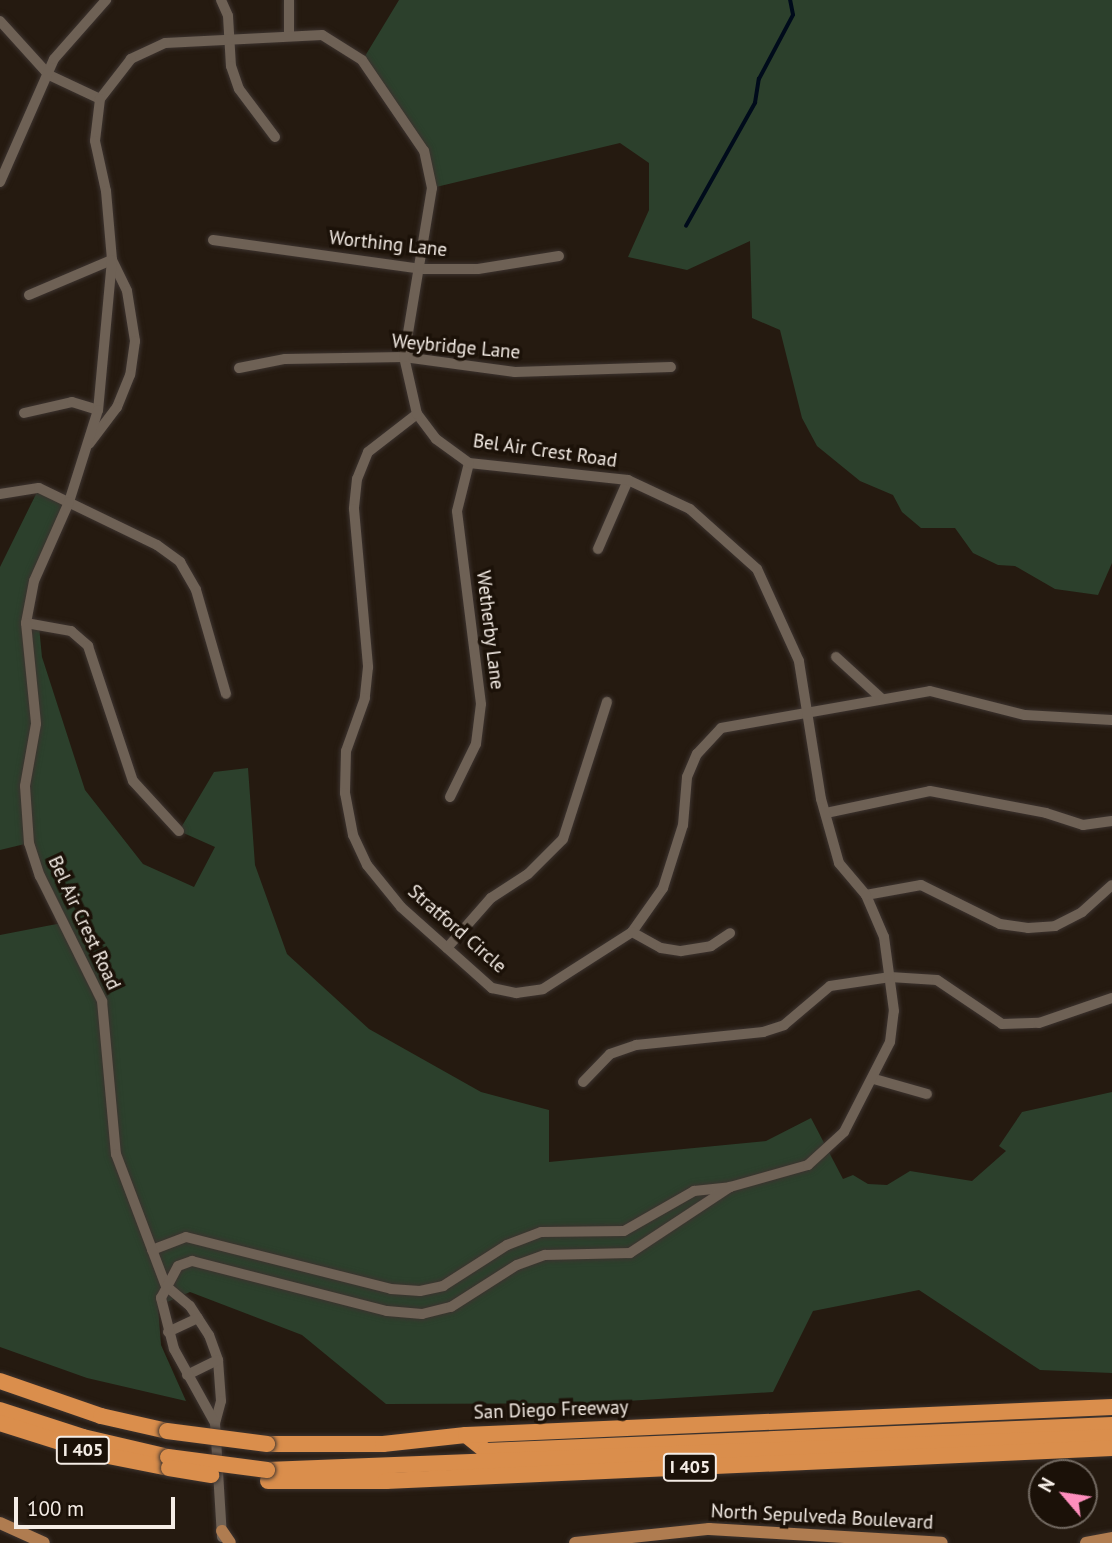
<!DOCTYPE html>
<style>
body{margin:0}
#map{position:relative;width:1112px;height:1543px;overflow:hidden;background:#251a10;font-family:"PT Sans",sans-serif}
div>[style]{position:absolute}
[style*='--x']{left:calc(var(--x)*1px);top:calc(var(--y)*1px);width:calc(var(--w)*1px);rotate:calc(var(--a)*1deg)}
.green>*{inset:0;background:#2c402c}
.stream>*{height:3.5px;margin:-1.75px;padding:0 1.75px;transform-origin:1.75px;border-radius:1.75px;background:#000b1b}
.roads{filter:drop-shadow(0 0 2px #3c332f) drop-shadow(0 0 2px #3c332f)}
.minor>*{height:10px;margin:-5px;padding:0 5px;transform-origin:5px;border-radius:5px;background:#6e6155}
.major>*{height:12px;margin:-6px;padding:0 6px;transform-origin:6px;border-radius:6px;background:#af7c50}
.highway>*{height:16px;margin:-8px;padding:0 8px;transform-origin:8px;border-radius:8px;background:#da8e4c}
.bridges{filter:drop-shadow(0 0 2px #3c332f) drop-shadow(0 0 2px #3c332f)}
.highway-bridge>*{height:16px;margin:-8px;padding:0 8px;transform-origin:8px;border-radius:8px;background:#da8e4c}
span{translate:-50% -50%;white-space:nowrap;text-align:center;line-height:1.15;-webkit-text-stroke:7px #1b1108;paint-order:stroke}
.shield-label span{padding:2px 5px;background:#1b1108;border:2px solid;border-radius:5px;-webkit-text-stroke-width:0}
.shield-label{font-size:18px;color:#f5ede6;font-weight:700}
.street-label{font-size:19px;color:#f5ede6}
.north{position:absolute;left:1028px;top:1459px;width:70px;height:70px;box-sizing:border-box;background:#1b1108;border:2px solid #726961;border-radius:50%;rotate:299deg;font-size:19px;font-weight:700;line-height:28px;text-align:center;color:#f5ede6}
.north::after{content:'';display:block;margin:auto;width:24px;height:32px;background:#fe8ebd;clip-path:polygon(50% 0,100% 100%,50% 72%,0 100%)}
.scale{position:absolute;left:14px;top:1497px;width:161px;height:32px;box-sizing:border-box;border:4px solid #f5ede6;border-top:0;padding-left:9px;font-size:21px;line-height:24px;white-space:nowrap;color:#f5ede6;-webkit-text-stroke:5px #1b1108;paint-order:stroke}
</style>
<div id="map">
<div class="green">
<i style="clip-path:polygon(399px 0,1112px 0,1112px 563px,1098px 595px,1055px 589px,1015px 566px,998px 565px,973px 553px,955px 528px,921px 528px,902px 512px,893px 495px,860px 481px,817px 446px,802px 418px,780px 330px,752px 318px,750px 241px,687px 270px,628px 257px,649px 210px,649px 163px,620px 143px,432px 188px,424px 151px,362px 61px)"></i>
<i style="clip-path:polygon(39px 488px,69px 502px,34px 581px,26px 623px,39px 626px,42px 657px,85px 790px,143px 864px,194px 887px,215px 847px,179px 831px,214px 772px,248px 768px,255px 865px,287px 954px,369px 1029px,481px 1092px,549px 1110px,549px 1162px,766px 1141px,811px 1118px,843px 1179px,853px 1175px,868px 1184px,887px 1185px,910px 1171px,972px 1181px,1006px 1151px,999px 1146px,1022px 1112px,1112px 1092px,1112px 1373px,1040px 1370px,919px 1290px,813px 1311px,773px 1392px,594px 1403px,386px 1404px,302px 1335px,190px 1292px,158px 1306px,161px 1345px,186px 1401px,87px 1378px,0 1347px,0 935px,62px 923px,29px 843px,0 850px,0 567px)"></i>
</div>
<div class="stream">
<i style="--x:686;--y:226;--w:141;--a:-60.7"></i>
<i style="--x:755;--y:103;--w:24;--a:-81"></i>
<i style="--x:759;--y:79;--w:72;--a:-62"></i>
<i style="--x:793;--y:15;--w:15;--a:-101"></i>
</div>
<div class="roads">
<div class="minor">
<i style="--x:221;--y:0;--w:17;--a:66"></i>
<i style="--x:228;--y:16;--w:50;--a:86.6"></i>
<i style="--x:231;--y:66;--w:24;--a:71"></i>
<i style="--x:239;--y:89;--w:60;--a:53.1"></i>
<i style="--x:289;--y:0;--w:35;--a:90"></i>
<i style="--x:0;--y:21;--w:73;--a:47.8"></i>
<i style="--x:49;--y:75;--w:56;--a:25.2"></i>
<i style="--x:0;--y:182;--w:134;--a:-66.3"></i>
<i style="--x:54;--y:59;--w:79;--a:-48.6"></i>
<i style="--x:213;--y:240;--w:210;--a:7.9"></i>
<i style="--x:421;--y:269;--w:57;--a:0"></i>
<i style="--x:478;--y:269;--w:82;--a:-9.1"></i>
<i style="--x:29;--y:295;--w:90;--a:-22.9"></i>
<i style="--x:112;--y:260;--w:34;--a:64"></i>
<i style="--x:127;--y:291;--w:51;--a:80.9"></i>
<i style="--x:135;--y:341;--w:34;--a:98"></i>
<i style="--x:130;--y:375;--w:35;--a:112"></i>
<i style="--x:117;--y:407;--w:46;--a:127.1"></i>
<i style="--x:239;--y:368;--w:47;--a:-11.1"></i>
<i style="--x:285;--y:359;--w:119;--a:-1"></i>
<i style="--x:404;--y:357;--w:112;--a:7.7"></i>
<i style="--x:515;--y:372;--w:156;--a:-1.8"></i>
<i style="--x:24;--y:413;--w:49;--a:-12.9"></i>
<i style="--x:72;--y:402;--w:27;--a:17"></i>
<i style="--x:417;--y:414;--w:62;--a:142.2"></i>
<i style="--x:368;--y:452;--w:29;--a:112"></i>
<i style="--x:357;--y:479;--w:30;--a:96"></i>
<i style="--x:354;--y:509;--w:159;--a:84.9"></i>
<i style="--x:368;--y:667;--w:31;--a:96"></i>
<i style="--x:365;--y:698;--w:56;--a:109.7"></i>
<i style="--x:346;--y:751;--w:42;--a:91.4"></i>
<i style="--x:345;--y:793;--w:43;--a:79.2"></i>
<i style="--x:353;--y:835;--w:33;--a:65"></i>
<i style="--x:367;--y:865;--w:54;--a:51"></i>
<i style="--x:401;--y:907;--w:122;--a:41.7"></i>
<i style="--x:492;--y:988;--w:25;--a:12"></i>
<i style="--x:516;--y:993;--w:27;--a:-8"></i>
<i style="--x:543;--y:989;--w:106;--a:-32.6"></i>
<i style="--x:632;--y:932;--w:54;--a:-54.8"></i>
<i style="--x:663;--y:888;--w:66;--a:-72.4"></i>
<i style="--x:683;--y:825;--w:48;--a:-85.2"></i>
<i style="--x:687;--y:777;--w:25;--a:-67"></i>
<i style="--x:697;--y:754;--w:35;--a:-47"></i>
<i style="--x:721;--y:728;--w:212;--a:-10"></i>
<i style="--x:930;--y:691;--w:98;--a:14.2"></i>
<i style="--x:1025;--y:715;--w:87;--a:3.3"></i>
<i style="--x:0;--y:494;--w:39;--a:-9"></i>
<i style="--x:39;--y:488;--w:131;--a:25.8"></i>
<i style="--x:157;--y:545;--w:29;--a:36"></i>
<i style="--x:180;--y:562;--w:32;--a:60"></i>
<i style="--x:196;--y:590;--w:108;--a:73.9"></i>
<i style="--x:598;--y:549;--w:75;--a:-66.5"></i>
<i style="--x:26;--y:623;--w:46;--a:10.1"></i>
<i style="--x:71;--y:631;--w:23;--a:41"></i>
<i style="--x:88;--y:646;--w:142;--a:71.6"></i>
<i style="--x:133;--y:781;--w:68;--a:47.4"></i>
<i style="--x:836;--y:657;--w:62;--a:42.4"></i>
<i style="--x:450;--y:797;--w:59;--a:-63.9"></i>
<i style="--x:476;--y:744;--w:40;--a:-82.9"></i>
<i style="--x:481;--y:704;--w:194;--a:-97.1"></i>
<i style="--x:457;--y:511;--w:49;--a:-76"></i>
<i style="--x:826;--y:813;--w:106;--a:-11.9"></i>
<i style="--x:930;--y:791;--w:118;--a:10.7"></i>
<i style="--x:1046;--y:813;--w:39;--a:18"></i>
<i style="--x:1083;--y:825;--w:29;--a:-8"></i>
<i style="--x:866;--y:895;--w:56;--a:-10.3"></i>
<i style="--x:921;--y:885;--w:88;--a:26.3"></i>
<i style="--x:1000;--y:924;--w:28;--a:8"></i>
<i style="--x:1028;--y:928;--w:27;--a:-4"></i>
<i style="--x:1055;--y:926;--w:30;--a:-27"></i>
<i style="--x:1082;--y:912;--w:40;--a:-42"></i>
<i style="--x:632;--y:932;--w:33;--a:29"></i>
<i style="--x:661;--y:948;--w:20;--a:9"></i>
<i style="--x:681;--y:951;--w:30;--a:-9"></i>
<i style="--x:711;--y:946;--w:23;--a:-34"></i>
<i style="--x:447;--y:948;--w:67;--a:-48.7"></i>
<i style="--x:491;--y:898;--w:44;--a:-33"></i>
<i style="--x:528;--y:874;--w:49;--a:-45"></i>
<i style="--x:563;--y:839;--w:144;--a:-72.2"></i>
<i style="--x:874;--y:1079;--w:55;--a:15.8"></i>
<i style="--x:583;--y:1082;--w:39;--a:-46"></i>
<i style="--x:610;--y:1054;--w:28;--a:-19"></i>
<i style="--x:636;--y:1045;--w:128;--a:-5.8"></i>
<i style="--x:763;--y:1032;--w:22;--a:-18"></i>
<i style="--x:784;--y:1025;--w:60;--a:-40.3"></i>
<i style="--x:830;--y:986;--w:61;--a:-8.5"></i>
<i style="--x:890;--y:977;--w:47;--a:3.7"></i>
<i style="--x:937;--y:980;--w:78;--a:34.1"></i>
<i style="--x:1002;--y:1024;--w:37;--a:-2"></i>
<i style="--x:1039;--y:1023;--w:77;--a:-18.9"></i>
<i style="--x:152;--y:1250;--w:36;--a:-21"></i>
<i style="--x:186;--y:1237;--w:211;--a:14.2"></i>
<i style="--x:391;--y:1289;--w:29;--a:4"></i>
<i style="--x:420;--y:1291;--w:24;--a:-12"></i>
<i style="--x:443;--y:1286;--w:76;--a:-32.6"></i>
<i style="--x:507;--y:1245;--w:36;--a:-21"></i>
<i style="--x:541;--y:1232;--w:83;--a:-0.7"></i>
<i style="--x:624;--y:1231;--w:81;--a:-29.7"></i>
<i style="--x:694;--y:1191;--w:36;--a:-6"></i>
<i style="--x:730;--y:1187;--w:81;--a:-15.8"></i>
<i style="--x:808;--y:1165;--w:49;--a:-42.5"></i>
<i style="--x:844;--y:1132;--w:101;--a:-62.9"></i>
<i style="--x:890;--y:1042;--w:31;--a:-83"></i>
<i style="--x:894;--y:1011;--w:75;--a:-97.7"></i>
<i style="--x:884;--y:937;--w:46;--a:-113.2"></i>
<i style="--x:866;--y:895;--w:42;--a:-130.2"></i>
<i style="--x:839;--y:863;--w:66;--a:-105.7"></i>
<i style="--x:821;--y:799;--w:140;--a:-99.1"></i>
<i style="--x:799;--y:661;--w:101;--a:-114.5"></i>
<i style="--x:757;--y:569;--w:90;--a:-138.2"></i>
<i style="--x:690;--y:509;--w:68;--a:-154.9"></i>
<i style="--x:628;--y:480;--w:160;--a:-173.9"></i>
<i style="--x:469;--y:463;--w:41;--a:-144"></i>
<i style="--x:436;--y:439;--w:31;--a:-127"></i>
<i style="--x:417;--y:414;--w:58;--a:-102.8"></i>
<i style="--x:404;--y:357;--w:171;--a:-80.6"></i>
<i style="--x:432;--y:188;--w:38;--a:-102"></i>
<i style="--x:424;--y:151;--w:110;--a:-124.3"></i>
<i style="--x:362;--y:60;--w:47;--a:-148"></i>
<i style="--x:322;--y:35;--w:157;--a:177.1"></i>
<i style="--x:165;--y:43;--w:38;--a:155"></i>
<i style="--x:131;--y:59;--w:51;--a:127.8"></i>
<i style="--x:100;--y:99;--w:42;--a:96.8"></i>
<i style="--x:95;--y:141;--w:51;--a:77.6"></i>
<i style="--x:106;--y:191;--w:69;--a:85"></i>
<i style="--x:112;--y:260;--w:151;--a:95.3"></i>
<i style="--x:98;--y:410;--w:96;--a:107.5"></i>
<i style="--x:69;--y:502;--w:86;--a:113.9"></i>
<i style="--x:34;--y:581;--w:43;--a:100.8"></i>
<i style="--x:26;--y:623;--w:101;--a:84.3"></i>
<i style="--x:36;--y:724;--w:63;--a:100.1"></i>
<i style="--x:25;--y:786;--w:57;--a:86"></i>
<i style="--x:29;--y:843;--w:35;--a:72"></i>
<i style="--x:40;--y:876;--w:140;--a:63.6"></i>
<i style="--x:102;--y:1001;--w:154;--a:84.8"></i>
<i style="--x:116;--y:1154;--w:141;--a:69.3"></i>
<i style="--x:166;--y:1286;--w:31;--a:40"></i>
<i style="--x:190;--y:1306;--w:35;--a:57"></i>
<i style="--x:209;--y:1335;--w:27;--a:70"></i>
<i style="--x:218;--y:1360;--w:41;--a:85.8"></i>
<i style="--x:221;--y:1401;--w:23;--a:105"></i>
<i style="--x:168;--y:1332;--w:33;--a:-25"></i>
<i style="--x:187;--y:1375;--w:34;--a:-26"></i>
<i style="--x:222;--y:1537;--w:114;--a:-93.5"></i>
<i style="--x:215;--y:1423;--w:85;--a:-119"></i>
<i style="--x:174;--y:1349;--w:53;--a:-104.3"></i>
<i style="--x:161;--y:1298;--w:36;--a:-62"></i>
<i style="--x:178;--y:1266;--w:15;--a:-20"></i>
<i style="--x:192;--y:1261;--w:201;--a:14.4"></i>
<i style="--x:387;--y:1311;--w:35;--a:5"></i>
<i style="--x:422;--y:1314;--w:30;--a:-14"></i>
<i style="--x:451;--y:1307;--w:78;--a:-32.5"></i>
<i style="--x:517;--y:1265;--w:30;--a:-20"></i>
<i style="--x:545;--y:1255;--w:85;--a:-1.3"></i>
<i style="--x:630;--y:1253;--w:120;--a:-33.4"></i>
</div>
<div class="major">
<i style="--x:0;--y:1523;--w:48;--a:24.4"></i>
<i style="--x:222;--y:1531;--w:14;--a:56"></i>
<i style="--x:575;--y:1543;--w:135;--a:-6"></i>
<i style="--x:709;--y:1529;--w:233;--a:3.4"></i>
<i style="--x:1086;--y:1543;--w:26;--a:-11"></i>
</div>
<div class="highway">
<i style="--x:0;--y:1381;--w:107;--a:19.1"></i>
<i style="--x:101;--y:1416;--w:68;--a:12.8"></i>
<i style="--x:0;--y:1410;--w:87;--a:18"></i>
<i style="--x:83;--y:1437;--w:87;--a:13.2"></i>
<i style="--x:0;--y:1423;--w:103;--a:17.6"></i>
<i style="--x:98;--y:1454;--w:72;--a:11.2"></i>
<i style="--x:466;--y:1435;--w:26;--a:39"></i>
<i style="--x:486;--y:1451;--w:627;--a:-2.38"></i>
<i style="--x:267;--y:1444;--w:116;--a:0"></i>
<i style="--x:383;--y:1444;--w:83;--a:-6.2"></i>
<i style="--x:466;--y:1435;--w:647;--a:-2.48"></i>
<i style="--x:267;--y:1470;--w:846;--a:-2.24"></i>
<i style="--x:268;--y:1481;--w:118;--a:0"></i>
<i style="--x:386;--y:1481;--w:727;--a:-2.6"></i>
</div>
</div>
<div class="bridges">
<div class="highway-bridge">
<i style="--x:167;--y:1431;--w:101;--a:7.4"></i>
<i style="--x:168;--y:1457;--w:100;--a:7.5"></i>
<i style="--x:169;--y:1468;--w:43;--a:9.5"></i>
</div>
</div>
<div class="shield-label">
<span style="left:83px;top:1450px">I 405</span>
<span style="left:690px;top:1467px">I 405</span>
</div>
<div class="street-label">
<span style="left:388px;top:244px;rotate:6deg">Worthing Lane</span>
<span style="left:456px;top:347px;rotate:5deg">Weybridge Lane</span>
<span style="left:545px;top:451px;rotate:8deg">Bel Air Crest Road</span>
<span style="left:490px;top:630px;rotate:83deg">Wetherby Lane</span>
<span style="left:84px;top:923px;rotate:65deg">Bel Air Crest Road</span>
<span style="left:457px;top:929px;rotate:41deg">Stratford Circle</span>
<span style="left:551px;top:1410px;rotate:-2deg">San Diego Freeway</span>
<span style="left:822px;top:1517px;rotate:3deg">North Sepulveda Boulevard</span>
</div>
<div class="north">N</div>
<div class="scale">100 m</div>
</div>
